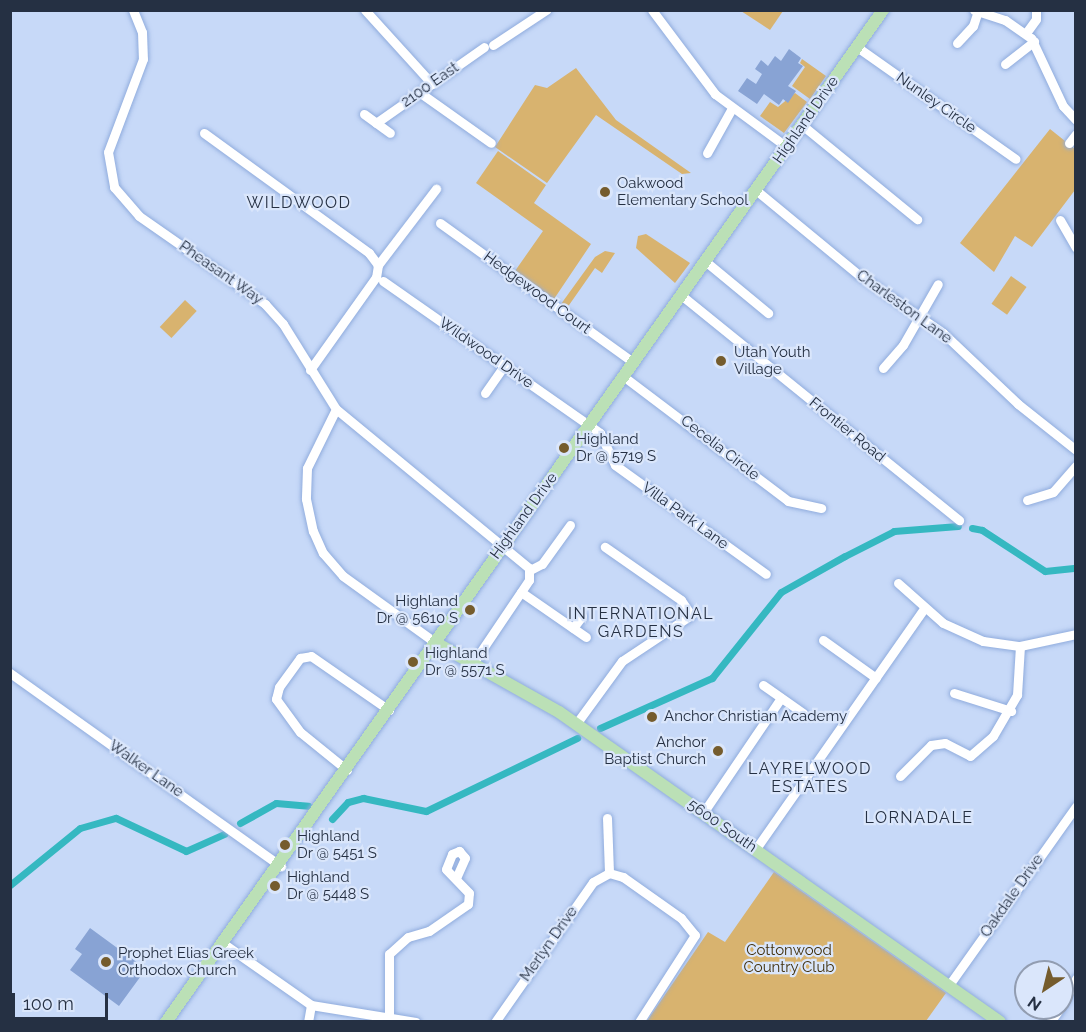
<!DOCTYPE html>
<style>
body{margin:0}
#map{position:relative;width:1086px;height:1032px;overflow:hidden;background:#c7d9f8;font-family:Raleway,sans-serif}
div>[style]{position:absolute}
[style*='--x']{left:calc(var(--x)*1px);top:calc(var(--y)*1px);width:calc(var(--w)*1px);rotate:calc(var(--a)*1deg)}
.green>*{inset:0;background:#d8b36f;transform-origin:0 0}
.canal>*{height:7px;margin:-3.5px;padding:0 3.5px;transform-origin:3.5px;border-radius:3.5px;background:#35b8c1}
.building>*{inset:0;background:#88a3d4}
.roads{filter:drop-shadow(0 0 2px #90acdd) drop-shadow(0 0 2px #90acdd)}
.minor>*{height:9px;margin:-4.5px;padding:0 4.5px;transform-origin:4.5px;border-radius:4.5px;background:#fff}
.major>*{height:12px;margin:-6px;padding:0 6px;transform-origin:6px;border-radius:6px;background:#bbe0b6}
.dots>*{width:16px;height:16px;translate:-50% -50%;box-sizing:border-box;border:3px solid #dae6fb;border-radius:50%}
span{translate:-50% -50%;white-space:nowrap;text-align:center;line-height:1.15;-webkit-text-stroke:4.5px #dae6fb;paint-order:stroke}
.street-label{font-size:15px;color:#253043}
.poi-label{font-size:15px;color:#253043}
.left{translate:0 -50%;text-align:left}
.right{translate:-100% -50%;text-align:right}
.park-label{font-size:15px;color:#42310d}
.neighbourhood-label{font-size:16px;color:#253043;letter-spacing:1.5px}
.frame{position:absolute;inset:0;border:12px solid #253043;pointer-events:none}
.north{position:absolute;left:1014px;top:960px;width:60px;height:60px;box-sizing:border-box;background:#dae6fb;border:2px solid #929db1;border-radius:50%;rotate:215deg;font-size:16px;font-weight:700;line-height:24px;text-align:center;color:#253043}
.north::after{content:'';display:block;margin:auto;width:21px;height:27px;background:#755c2d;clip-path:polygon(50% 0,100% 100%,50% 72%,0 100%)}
.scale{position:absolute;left:12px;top:993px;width:96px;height:27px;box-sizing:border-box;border:3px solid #253043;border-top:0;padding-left:8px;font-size:18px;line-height:21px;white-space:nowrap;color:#253043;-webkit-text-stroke:4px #dae6fb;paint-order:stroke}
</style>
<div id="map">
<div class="green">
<i style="clip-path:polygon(741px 11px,783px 11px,770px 30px)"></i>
<i style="clip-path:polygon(802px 59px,826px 76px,810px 99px,792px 86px,805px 67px,800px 63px)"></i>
<i style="clip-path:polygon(576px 68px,616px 120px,691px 173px,682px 174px,596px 115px,547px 183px,495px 147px,535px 85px,547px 88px)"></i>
<i style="clip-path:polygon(795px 93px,807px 102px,784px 133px,760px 116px,770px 102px,778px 107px)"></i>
<i style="clip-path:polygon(1050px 129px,1075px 149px,1075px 190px,1032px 247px,1015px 236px,994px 272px,960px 243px)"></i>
<i style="clip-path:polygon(498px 151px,546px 185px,534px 203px,591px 244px,554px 299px,515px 271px,543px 231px,476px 183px)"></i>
<i style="clip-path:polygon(646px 234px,690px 263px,675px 283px,636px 248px,638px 236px)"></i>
<i style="clip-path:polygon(605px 251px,615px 253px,602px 273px,595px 268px,567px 308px,561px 304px,595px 257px)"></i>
<i style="left:1011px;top:276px;width:19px;height:34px;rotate:35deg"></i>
<i style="left:185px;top:300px;width:16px;height:37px;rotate:43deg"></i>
<i style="clip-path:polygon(774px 872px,946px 993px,926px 1021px,647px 1021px,708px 932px,725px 942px)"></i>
</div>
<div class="canal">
<i style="--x:972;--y:528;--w:10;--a:11"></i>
<i style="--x:982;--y:530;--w:75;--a:33.1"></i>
<i style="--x:1045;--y:571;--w:31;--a:-6"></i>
<i style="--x:600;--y:728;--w:123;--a:-24.1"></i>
<i style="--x:712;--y:678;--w:110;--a:-51.3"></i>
<i style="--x:781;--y:592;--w:73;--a:-29.4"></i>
<i style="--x:845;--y:556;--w:55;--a:-27"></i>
<i style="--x:894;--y:531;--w:64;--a:-4.5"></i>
<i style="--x:332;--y:819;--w:23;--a:-47"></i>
<i style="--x:348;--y:802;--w:16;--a:-15"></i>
<i style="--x:363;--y:798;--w:64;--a:11.7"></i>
<i style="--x:426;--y:811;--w:168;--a:-25.8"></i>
<i style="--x:240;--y:823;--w:41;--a:-29.1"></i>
<i style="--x:276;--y:803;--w:32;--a:5"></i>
<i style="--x:10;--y:885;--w:90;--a:-39.2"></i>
<i style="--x:80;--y:828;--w:37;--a:-16"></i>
<i style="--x:116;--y:818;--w:77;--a:25.2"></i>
<i style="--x:186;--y:851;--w:42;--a:-24.1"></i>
</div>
<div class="building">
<i style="clip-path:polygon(789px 49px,801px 58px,798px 63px,803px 66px,788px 86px,796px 91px,788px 103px,783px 99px,779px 105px,764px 94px,757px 104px,738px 91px,747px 78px,756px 84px,762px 74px,755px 69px,761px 60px,768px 66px,775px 56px,781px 61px)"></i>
<i style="clip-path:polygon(90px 928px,146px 969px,119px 1006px,70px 970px,82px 954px,75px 949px)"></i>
</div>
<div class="roads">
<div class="minor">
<i style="--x:133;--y:10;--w:24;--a:68"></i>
<i style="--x:142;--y:32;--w:27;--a:88"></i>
<i style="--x:143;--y:59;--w:99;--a:110.6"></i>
<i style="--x:108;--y:152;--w:36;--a:80"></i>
<i style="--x:114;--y:187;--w:38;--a:49"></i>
<i style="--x:139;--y:216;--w:154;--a:34.9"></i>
<i style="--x:265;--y:304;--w:27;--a:48"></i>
<i style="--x:283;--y:324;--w:100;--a:58.1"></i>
<i style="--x:336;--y:409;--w:250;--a:39.5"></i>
<i style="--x:529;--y:568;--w:12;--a:90"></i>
<i style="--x:529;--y:580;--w:104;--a:124"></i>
<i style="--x:365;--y:10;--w:100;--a:47.8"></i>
<i style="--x:652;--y:10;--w:105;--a:53.1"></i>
<i style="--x:715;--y:94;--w:89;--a:36.4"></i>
<i style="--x:974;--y:10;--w:33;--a:18"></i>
<i style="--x:1005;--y:20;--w:32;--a:35"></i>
<i style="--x:1031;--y:38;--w:75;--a:64.8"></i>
<i style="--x:1063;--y:106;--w:19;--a:47"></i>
<i style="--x:1026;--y:33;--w:17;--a:-54"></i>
<i style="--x:1036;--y:19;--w:9;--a:-90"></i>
<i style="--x:957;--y:43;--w:23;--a:-47"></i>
<i style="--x:973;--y:26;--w:16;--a:-72"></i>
<i style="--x:493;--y:45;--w:64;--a:-33.4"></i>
<i style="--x:857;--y:47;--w:194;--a:35.2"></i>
<i style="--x:1005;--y:64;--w:37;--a:-38"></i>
<i style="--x:419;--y:92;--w:88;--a:35.3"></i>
<i style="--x:364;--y:114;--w:32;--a:36"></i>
<i style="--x:376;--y:123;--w:132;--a:-35.1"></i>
<i style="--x:802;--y:125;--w:149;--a:39.3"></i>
<i style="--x:204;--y:133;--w:204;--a:36"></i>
<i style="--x:369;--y:253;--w:15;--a:53"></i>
<i style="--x:378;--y:265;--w:12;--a:99"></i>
<i style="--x:376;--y:277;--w:114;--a:125.4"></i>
<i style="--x:1069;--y:143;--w:11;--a:-52"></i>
<i style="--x:707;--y:153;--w:51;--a:-60.9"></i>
<i style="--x:757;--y:191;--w:132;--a:39.5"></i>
<i style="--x:859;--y:275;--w:102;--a:34.6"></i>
<i style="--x:943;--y:333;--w:103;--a:43.4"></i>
<i style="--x:1018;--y:404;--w:74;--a:38.4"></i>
<i style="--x:1060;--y:220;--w:32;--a:60"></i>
<i style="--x:440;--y:223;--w:238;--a:35.8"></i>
<i style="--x:705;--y:261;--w:82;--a:39.5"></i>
<i style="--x:378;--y:265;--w:96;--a:-52.7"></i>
<i style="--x:383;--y:281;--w:265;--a:35"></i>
<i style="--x:600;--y:433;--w:35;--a:65"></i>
<i style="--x:615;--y:465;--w:186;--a:35.8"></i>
<i style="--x:681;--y:295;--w:358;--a:39"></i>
<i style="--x:883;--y:368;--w:30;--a:-49"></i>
<i style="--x:903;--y:345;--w:70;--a:-60.2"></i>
<i style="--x:623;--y:376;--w:207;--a:37.1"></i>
<i style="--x:788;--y:501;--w:34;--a:12"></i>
<i style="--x:485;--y:393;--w:33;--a:-55"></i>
<i style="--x:336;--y:409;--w:66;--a:116.2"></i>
<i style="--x:307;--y:468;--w:31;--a:92"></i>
<i style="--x:306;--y:499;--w:33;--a:78"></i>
<i style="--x:313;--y:531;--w:24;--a:66"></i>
<i style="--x:323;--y:553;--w:30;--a:49"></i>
<i style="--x:343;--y:576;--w:115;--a:35.8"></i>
<i style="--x:1027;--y:500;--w:27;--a:-17"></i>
<i style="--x:1053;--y:492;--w:35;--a:-49"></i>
<i style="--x:530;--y:570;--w:13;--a:-27"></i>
<i style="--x:542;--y:564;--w:48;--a:-54.3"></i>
<i style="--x:898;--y:583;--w:60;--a:41.6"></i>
<i style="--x:943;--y:623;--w:44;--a:24.2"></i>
<i style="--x:983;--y:641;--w:37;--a:8"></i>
<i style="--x:1020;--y:646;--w:57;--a:-12.1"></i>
<i style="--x:521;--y:592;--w:79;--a:34.7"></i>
<i style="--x:573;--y:628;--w:15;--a:-53"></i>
<i style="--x:823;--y:640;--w:65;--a:35.6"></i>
<i style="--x:10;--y:673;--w:333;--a:35.5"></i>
<i style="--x:763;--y:685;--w:49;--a:35"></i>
<i style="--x:954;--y:693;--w:60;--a:17.5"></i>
<i style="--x:576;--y:724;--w:78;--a:-53.9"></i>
<i style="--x:622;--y:661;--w:83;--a:-33.7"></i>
<i style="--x:691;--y:615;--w:18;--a:-124"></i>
<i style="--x:681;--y:600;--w:93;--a:-145.1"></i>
<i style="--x:347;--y:770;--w:60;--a:-141"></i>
<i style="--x:300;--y:732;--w:41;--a:-126"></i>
<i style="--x:276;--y:699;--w:12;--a:-76"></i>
<i style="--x:279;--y:687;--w:36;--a:-54"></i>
<i style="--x:300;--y:658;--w:11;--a:-10"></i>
<i style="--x:311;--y:656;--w:95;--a:34.7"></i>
<i style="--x:900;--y:776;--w:44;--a:-45"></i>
<i style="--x:931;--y:745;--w:14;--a:-8"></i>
<i style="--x:945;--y:743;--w:28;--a:27"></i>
<i style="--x:970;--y:756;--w:30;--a:-41"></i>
<i style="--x:993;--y:736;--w:48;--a:-59.7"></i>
<i style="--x:1017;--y:695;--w:49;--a:-86.5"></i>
<i style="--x:703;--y:813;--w:139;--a:-55.9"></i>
<i style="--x:607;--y:818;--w:55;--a:87.9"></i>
<i style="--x:755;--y:850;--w:294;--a:-55"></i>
<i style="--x:224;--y:944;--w:106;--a:35"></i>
<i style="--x:311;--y:1005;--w:106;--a:9.2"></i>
<i style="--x:949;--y:985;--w:219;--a:-54.6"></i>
<i style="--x:1062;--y:1005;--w:30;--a:-62"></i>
<i style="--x:389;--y:1014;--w:60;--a:-90"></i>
<i style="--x:389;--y:954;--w:25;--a:-42"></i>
<i style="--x:408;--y:937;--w:22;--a:-16"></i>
<i style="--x:429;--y:931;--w:47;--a:-34.7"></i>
<i style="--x:468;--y:904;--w:11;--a:-85"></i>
<i style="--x:469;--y:893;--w:33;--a:-134"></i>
<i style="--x:446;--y:869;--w:16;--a:-68"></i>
<i style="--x:452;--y:854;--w:8;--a:-23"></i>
<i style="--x:459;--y:851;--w:9;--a:49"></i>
<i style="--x:465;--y:858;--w:20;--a:114"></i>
<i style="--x:308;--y:1022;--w:17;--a:-80"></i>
<i style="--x:495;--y:1022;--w:171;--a:-55"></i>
<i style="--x:593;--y:882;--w:18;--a:-29"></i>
<i style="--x:609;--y:873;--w:15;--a:16"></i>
<i style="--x:623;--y:877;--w:71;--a:35.3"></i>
<i style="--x:681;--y:918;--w:22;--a:51"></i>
<i style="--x:695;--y:935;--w:103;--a:122.8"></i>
<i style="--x:1050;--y:1022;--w:17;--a:-54"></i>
</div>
<div class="major">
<i style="--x:436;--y:643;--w:141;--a:29.3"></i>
<i style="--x:559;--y:712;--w:539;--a:35.11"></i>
<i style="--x:166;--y:1022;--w:1240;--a:-54.68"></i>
</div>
</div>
<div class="dots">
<i style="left:605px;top:192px;background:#755c2d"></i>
<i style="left:721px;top:361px;background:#755c2d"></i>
<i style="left:564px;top:448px;background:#755c2d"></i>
<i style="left:470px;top:610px;background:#755c2d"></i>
<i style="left:413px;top:662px;background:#755c2d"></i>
<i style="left:652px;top:717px;background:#755c2d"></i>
<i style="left:718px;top:751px;background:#755c2d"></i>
<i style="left:285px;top:845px;background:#755c2d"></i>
<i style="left:275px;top:886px;background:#755c2d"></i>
<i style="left:106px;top:962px;background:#755c2d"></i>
</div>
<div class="street-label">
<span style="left:430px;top:85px;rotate:-35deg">2100 East</span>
<span style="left:936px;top:103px;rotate:35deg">Nunley Circle</span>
<span style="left:806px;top:120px;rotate:-55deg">Highland Drive</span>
<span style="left:221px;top:273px;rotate:35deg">Pheasant Way</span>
<span style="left:537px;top:293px;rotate:36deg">Hedgewood Court</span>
<span style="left:904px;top:307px;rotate:36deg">Charleston Lane</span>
<span style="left:486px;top:353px;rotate:35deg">Wildwood Drive</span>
<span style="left:847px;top:430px;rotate:39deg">Frontier Road</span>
<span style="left:720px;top:448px;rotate:38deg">Cecelia Circle</span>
<span style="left:524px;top:516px;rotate:-54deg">Highland Drive</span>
<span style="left:685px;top:516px;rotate:36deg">Villa Park Lane</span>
<span style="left:146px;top:769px;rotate:35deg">Walker Lane</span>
<span style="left:722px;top:826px;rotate:35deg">5600 South</span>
<span style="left:1012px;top:896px;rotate:-55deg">Oakdale Drive</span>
<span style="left:549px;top:944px;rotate:-55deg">Merlyn Drive</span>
</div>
<div class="poi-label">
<span class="left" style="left:617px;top:192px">Oakwood<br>Elementary School</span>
<span class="left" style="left:734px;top:361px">Utah Youth<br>Village</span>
<span class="left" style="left:576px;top:448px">Highland<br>Dr @ 5719 S</span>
<span class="right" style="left:458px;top:610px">Highland<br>Dr @ 5610 S</span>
<span class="left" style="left:425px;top:662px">Highland<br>Dr @ 5571 S</span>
<span class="left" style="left:664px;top:717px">Anchor Christian Academy</span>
<span class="right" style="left:706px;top:751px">Anchor<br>Baptist Church</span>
<span class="left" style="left:297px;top:845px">Highland<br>Dr @ 5451 S</span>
<span class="left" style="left:287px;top:886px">Highland<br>Dr @ 5448 S</span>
<span class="left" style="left:118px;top:962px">Prophet Elias Greek<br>Orthodox Church</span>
</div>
<div class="park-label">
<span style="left:789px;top:959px">Cottonwood<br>Country Club</span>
</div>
<div class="neighbourhood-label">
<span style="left:299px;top:203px">WILDWOOD</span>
<span style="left:641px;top:623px">INTERNATIONAL<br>GARDENS</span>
<span style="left:810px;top:778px">LAYRELWOOD<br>ESTATES</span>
<span style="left:919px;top:818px">LORNADALE</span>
</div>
<div class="frame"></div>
<div class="north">N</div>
<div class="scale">100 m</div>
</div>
